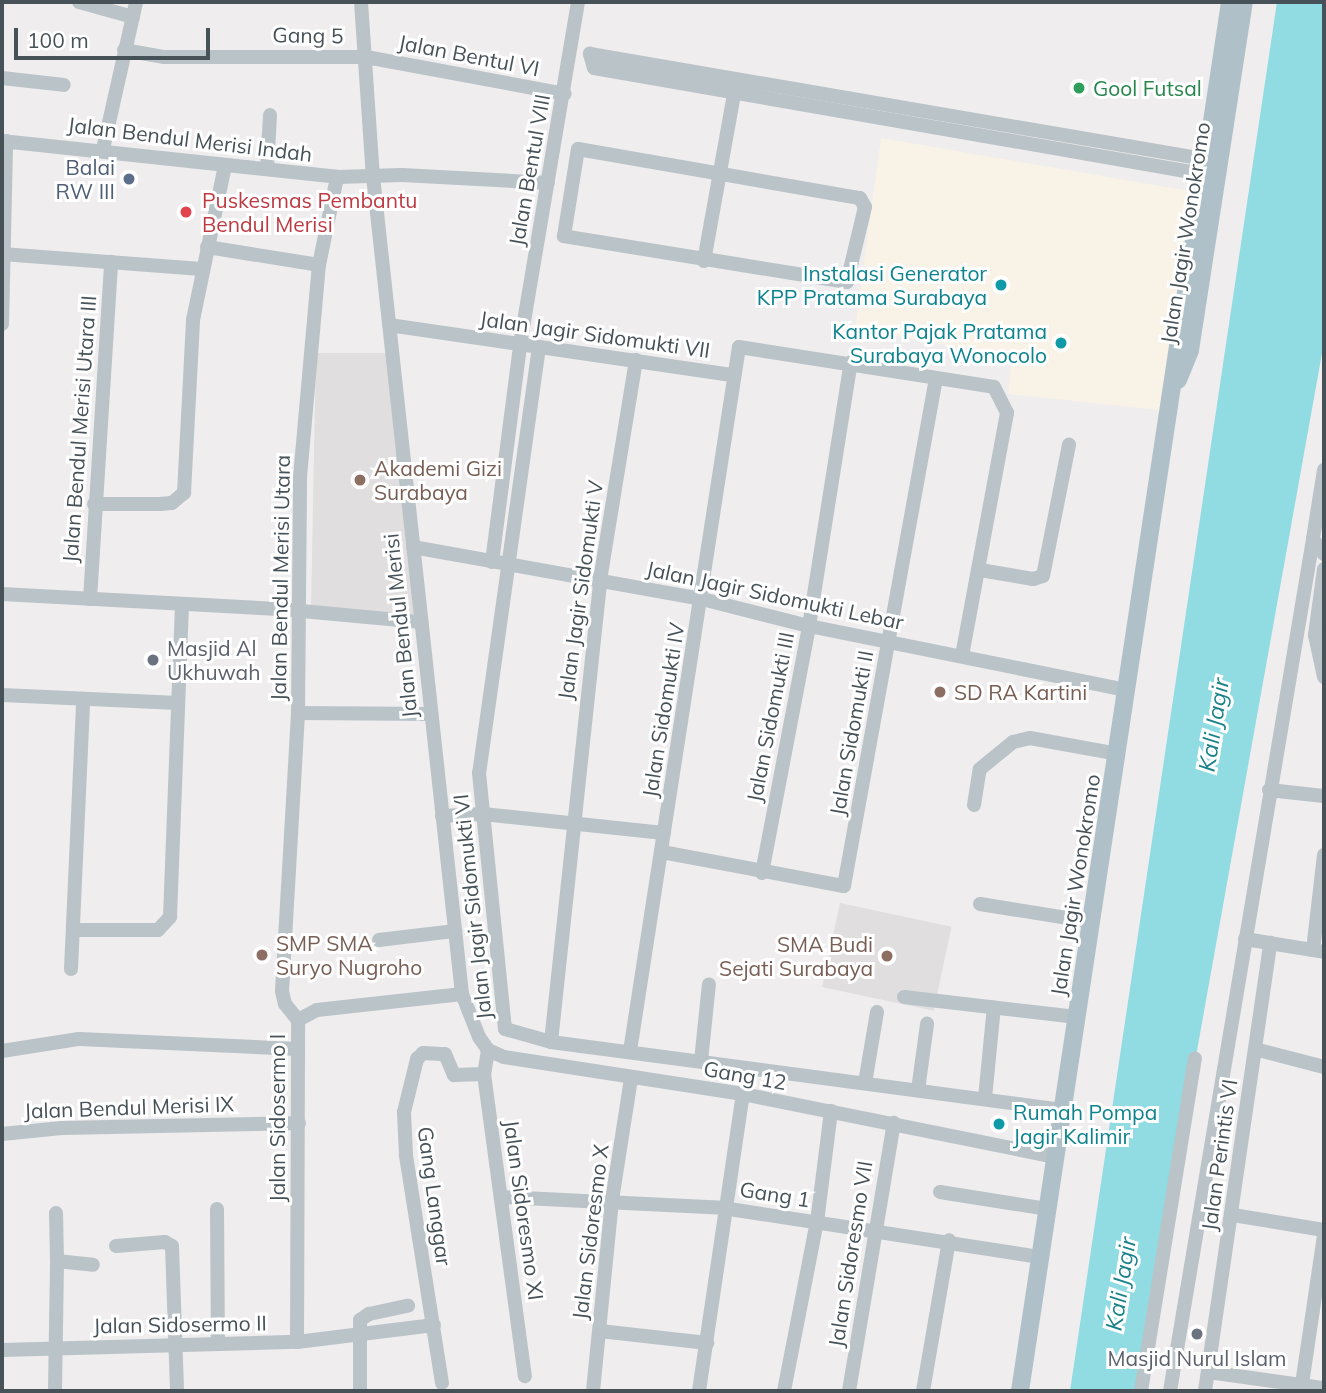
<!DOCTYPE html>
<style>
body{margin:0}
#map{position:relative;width:1326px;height:1393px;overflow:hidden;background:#efeded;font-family:Mulish,sans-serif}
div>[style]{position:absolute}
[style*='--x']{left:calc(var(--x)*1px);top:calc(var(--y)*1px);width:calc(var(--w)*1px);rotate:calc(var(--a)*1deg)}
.commercial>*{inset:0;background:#f9f2e7}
.education>*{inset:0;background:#e0dedf;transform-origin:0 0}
.water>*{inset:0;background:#91dbe2}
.minor>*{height:14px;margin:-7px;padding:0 7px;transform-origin:7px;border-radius:7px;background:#bac3c8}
.major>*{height:18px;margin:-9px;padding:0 9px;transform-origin:9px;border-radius:9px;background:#afc0c9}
.dots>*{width:19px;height:19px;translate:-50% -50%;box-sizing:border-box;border:4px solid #fff;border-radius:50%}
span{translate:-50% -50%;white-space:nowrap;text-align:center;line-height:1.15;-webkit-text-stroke:6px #fff;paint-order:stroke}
.street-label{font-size:21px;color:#475258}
.leisure-label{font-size:21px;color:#27864d}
.left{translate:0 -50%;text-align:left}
.service-label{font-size:21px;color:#4e5e75}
.right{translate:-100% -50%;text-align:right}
.health-label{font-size:21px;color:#be3a42}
.culture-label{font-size:21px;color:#0d838f}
.education-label{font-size:21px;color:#785e54}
.worship-label{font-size:21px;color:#5b616d}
.water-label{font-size:23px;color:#1a828a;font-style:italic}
.frame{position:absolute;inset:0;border:4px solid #475258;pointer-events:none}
.scale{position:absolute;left:14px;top:28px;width:196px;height:32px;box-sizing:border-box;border:4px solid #475258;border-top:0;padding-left:9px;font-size:21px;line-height:24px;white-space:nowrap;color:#475258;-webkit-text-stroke:5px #fff;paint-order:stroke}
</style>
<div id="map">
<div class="commercial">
<i style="clip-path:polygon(881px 138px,1190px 191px,1160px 410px,1008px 394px,1012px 356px,855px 329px)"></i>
</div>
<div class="education">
<i style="clip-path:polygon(316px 353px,392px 353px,421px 615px,311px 607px)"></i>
<i style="left:840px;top:903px;width:114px;height:86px;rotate:12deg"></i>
</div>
<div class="water">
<i style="clip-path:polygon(1277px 2px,1324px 2px,1324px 342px,1136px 1391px,1070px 1391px)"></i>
</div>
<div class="minor">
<i style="--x:79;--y:2;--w:56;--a:15.5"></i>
<i style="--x:361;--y:2;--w:174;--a:86.1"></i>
<i style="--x:373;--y:176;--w:823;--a:83.79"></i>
<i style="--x:462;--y:994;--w:46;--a:68.4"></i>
<i style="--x:479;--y:1037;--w:16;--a:55"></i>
<i style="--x:488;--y:1050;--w:17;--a:24"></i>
<i style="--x:504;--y:1057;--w:242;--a:8.8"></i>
<i style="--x:743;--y:1094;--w:319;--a:11.4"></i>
<i style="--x:124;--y:50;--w:41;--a:9.9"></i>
<i style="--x:164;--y:57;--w:202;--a:0"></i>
<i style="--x:366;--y:57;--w:202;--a:10.5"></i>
<i style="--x:2;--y:78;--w:62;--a:6.4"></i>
<i style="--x:2;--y:141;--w:337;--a:6.1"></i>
<i style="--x:337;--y:177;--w:65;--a:-1.8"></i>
<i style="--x:402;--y:175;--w:146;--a:3.1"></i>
<i style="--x:103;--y:149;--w:151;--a:-77.3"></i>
<i style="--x:578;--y:149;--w:286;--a:9.9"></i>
<i style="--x:860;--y:198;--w:10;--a:61"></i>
<i style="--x:865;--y:207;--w:77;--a:103.5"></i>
<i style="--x:847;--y:282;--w:287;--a:-170.8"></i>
<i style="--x:564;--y:236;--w:88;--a:-80.9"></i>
<i style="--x:267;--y:169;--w:54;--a:-86.8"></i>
<i style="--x:1214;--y:176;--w:629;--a:-170.12"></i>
<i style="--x:594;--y:68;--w:15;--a:-106"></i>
<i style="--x:590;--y:54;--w:634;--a:9.71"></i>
<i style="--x:207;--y:247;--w:113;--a:9.1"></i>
<i style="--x:2;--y:254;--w:200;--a:4.3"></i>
<i style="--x:704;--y:261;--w:181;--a:-79.8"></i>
<i style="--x:2;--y:324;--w:183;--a:-88.7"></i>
<i style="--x:389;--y:325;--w:348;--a:8.3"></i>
<i style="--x:539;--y:347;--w:430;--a:98"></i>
<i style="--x:479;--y:773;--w:257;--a:84.2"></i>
<i style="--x:505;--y:1029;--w:48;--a:15.8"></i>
<i style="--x:551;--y:1042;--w:516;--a:7.57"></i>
<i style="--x:1324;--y:470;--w:70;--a:99.1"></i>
<i style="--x:1313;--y:539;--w:19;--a:54"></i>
<i style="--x:94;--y:504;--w:66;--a:0"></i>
<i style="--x:160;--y:504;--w:12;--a:-5"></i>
<i style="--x:172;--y:503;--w:16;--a:-40"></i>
<i style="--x:184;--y:493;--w:173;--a:-87"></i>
<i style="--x:193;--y:320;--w:158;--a:-78.3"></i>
<i style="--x:413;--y:547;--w:294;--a:10.2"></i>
<i style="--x:702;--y:599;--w:110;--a:14.2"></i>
<i style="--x:809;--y:626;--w:324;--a:11.4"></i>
<i style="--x:492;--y:562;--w:219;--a:-82.6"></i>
<i style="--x:520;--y:345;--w:348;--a:-80.4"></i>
<i style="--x:1324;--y:569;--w:67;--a:97.8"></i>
<i style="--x:1315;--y:635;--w:43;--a:77.9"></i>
<i style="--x:980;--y:570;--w:54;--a:9.6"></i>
<i style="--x:1033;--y:579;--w:10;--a:-17"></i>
<i style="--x:1043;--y:576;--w:134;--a:-78.8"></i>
<i style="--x:2;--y:594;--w:278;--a:3.1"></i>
<i style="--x:280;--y:609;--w:142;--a:5.3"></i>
<i style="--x:90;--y:599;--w:338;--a:-86.4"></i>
<i style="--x:2;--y:695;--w:176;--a:2.6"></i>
<i style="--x:298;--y:713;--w:133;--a:0.4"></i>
<i style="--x:1269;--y:790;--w:55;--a:6.2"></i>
<i style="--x:974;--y:805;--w:36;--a:-81"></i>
<i style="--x:980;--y:769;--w:43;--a:-39.3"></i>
<i style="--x:1013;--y:742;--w:17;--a:-13"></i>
<i style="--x:1030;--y:738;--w:89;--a:10.3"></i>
<i style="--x:442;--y:816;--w:41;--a:-2.8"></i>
<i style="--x:483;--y:814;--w:182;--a:6"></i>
<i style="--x:662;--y:852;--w:185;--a:10.6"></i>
<i style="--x:844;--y:886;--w:516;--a:-79.73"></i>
<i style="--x:762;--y:873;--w:251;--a:-79.2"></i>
<i style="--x:809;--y:626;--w:267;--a:-81"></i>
<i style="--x:980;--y:904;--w:113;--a:9.1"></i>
<i style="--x:73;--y:930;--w:85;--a:0"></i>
<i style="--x:158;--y:930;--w:18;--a:-47"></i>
<i style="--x:170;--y:917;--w:311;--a:-87.8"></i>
<i style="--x:1245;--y:939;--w:80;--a:9.3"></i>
<i style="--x:379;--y:940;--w:77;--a:-6.8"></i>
<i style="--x:1313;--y:950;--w:96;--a:-83.4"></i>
<i style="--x:71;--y:969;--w:268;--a:-87.4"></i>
<i style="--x:904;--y:997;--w:174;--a:6.6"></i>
<i style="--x:298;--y:1020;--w:21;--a:-129"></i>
<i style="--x:285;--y:1004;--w:13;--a:-103"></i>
<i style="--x:282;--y:991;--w:278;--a:-86.7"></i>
<i style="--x:298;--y:713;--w:236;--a:-89.5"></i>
<i style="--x:300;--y:477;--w:213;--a:-84.9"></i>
<i style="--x:319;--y:265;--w:90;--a:-78.4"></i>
<i style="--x:551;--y:1042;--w:465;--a:-83.9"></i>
<i style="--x:600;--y:580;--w:223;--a:-80.7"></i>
<i style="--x:1255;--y:1049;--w:71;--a:14.6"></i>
<i style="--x:488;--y:1050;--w:24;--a:99"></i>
<i style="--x:484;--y:1074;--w:305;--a:82.3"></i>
<i style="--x:2;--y:1051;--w:78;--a:-8.9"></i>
<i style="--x:79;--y:1039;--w:218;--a:2.6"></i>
<i style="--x:630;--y:1051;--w:712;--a:-81.2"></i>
<i style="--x:739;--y:347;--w:258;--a:8.9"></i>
<i style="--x:994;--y:387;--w:29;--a:63"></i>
<i style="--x:1007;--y:413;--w:246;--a:100.5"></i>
<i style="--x:701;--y:1061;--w:77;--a:-84.1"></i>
<i style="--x:865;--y:1083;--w:72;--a:-80.4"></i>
<i style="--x:918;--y:1090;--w:67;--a:-82.2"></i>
<i style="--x:985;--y:1098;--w:91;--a:-84.4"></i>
<i style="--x:2;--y:1134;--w:60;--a:-5.7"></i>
<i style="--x:62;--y:1128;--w:237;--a:-1.2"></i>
<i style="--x:940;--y:1192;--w:108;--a:9"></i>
<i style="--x:501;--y:1197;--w:222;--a:2.8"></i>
<i style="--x:723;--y:1208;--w:321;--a:8.8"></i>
<i style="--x:217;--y:1209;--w:135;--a:89.6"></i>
<i style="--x:56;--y:1213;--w:48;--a:88.8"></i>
<i style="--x:1233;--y:1215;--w:92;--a:9.4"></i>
<i style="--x:116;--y:1246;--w:49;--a:-4.7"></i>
<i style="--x:165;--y:1242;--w:8;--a:30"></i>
<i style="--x:172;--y:1246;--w:145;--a:88"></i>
<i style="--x:600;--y:1331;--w:108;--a:6.4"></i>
<i style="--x:297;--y:1342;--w:322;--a:-89.8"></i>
<i style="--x:298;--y:1020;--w:21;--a:-28"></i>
<i style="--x:317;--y:1010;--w:146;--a:-6.3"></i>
<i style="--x:2;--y:1350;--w:295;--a:-1.6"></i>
<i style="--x:297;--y:1342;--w:138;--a:-7.1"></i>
<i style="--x:1208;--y:1372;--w:117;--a:7.9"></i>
<i style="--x:442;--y:1383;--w:231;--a:-99"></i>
<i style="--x:406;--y:1155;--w:43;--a:-92.7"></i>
<i style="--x:404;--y:1112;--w:55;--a:-76.2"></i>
<i style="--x:417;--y:1059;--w:8;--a:-45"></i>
<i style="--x:423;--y:1053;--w:22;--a:3"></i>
<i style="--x:445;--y:1054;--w:23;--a:67"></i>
<i style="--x:454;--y:1075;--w:30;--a:-2"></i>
<i style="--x:55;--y:1391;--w:130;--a:-89.1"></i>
<i style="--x:57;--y:1261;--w:36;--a:6"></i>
<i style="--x:360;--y:1391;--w:71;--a:-90"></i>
<i style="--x:360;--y:1320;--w:11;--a:-34"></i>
<i style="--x:369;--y:1314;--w:40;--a:-12"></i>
<i style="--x:593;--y:1391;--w:192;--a:-84.3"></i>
<i style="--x:612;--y:1200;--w:123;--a:-81.1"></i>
<i style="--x:699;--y:1391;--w:300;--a:-81.6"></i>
<i style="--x:784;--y:1391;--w:172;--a:-79"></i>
<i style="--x:817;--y:1222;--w:112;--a:-82.8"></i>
<i style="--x:849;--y:1391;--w:272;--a:-80.5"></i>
<i style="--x:923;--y:1391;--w:153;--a:-80.2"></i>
<i style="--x:1141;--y:1391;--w:337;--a:-80.8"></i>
<i style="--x:1170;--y:1391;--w:864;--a:-80.47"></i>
<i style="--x:1205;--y:1391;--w:453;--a:-81.7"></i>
<i style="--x:1301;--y:1391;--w:158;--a:-81.6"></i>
</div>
<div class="major">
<i style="--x:1178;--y:380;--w:32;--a:-68"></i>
<i style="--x:1190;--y:350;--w:352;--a:-81.2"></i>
<i style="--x:1020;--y:1391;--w:1405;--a:-81.4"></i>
</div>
<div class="dots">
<i style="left:1079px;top:88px;background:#2e9e5b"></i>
<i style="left:129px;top:179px;background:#5c6f8a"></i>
<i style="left:186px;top:212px;background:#e0444e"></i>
<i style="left:1001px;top:285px;background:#0f9aa8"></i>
<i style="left:1061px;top:343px;background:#0f9aa8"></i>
<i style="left:360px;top:480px;background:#8d6e63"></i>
<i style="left:153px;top:660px;background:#6b7280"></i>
<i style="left:940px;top:692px;background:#8d6e63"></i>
<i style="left:262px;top:955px;background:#8d6e63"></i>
<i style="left:887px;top:956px;background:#8d6e63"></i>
<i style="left:999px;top:1124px;background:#0f9aa8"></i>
<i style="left:1197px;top:1334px;background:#6b7280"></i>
</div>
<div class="street-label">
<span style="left:308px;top:35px;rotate:1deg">Gang 5</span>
<span style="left:469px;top:55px;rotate:11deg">Jalan Bentul VI</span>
<span style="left:190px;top:139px;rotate:7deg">Jalan Bendul Merisi Indah</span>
<span style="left:529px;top:170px;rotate:-80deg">Jalan Bentul VIII</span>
<span style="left:1185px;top:233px;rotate:-81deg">Jalan Jagir Wonokromo</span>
<span style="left:595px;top:334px;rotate:8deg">Jalan Jagir Sidomukti VII</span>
<span style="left:79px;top:429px;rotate:-86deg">Jalan Bendul Merisi Utara III</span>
<span style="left:280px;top:578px;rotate:-89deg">Jalan Bendul Merisi Utara</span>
<span style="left:580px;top:590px;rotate:-82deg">Jalan Jagir Sidomukti V</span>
<span style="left:775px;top:595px;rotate:12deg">Jalan Jagir Sidomukti Lebar</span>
<span style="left:400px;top:626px;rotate:-96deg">Jalan Bendul Merisi</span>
<span style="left:663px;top:710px;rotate:-81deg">Jalan Sidomukti IV</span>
<span style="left:770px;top:717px;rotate:-79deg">Jalan Sidomukti III</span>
<span style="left:851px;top:733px;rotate:-80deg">Jalan Sidomukti II</span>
<span style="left:1075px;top:885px;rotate:-81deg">Jalan Jagir Wonokromo</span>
<span style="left:472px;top:907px;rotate:-96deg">Jalan Jagir Sidomukti VI</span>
<span style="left:745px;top:1075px;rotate:10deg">Gang 12</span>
<span style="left:129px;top:1107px;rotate:-2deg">Jalan Bendul Merisi IX</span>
<span style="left:277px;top:1118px;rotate:-90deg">Jalan Sidosermo I</span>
<span style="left:1219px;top:1155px;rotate:-82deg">Jalan Perintis VI</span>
<span style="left:775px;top:1194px;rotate:9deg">Gang 1</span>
<span style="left:435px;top:1196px;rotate:82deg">Gang Langgar</span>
<span style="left:524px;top:1210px;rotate:82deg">Jalan Sidoresmo XI</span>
<span style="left:590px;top:1232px;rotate:-83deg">Jalan Sidoresmo X</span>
<span style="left:850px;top:1254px;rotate:-81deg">Jalan Sidoresmo VII</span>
<span style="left:180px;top:1324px;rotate:-1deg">Jalan Sidosermo II</span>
</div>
<div class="leisure-label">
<span class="left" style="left:1093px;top:88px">Gool Futsal</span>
</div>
<div class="service-label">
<span class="right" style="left:115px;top:179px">Balai<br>RW III</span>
</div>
<div class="health-label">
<span class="left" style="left:202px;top:212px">Puskesmas Pembantu<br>Bendul Merisi</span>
</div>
<div class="culture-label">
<span class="right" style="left:987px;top:285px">Instalasi Generator<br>KPP Pratama Surabaya</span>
<span class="right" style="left:1047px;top:343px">Kantor Pajak Pratama<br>Surabaya Wonocolo</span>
<span class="left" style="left:1013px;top:1124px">Rumah Pompa<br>Jagir Kalimir</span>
</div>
<div class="education-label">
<span class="left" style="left:374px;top:480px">Akademi Gizi<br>Surabaya</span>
<span class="left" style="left:954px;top:692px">SD RA Kartini</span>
<span class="left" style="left:276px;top:955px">SMP SMA<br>Suryo Nugroho</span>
<span class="right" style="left:873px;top:956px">SMA Budi<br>Sejati Surabaya</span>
</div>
<div class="worship-label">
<span class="left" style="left:167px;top:660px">Masjid Al<br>Ukhuwah</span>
<span style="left:1197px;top:1358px">Masjid Nurul Islam</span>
</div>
<div class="water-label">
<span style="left:1214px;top:725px;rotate:-81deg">Kali Jagir</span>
<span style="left:1121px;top:1284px;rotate:-81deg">Kali Jagir</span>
</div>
<div class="frame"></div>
<div class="scale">100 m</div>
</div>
